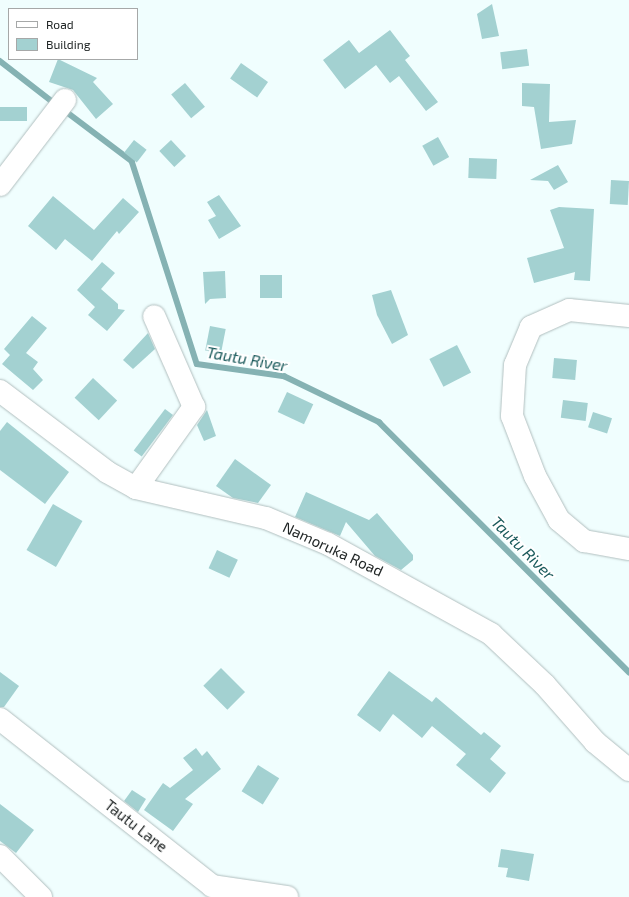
<!DOCTYPE html>
<style>
body{margin:0}
#map{position:relative;width:629px;height:897px;overflow:hidden;background:#f0fefe;font-family:"Exo 2",sans-serif}
div>[style]{position:absolute}
[style*='--x']{left:calc(var(--x)*1px);top:calc(var(--y)*1px);width:calc(var(--w)*1px);rotate:calc(var(--a)*1deg)}
.stream>*{height:5.5px;margin:-2.75px;padding:0 2.75px;transform-origin:2.75px;border-radius:2.75px;background:#85b2b3}
.building>*{inset:0;background:#a3d1d1;transform-origin:0 0}
.roads{filter:drop-shadow(0 0 1px #b1bfbf) drop-shadow(0 0 1px #b1bfbf)}
.minor>*{height:22px;margin:-11px;padding:0 11px;transform-origin:11px;border-radius:11px;background:#fff}
span{translate:-50% -50%;white-space:nowrap;text-align:center;line-height:1.15;-webkit-text-stroke:4px #fff;paint-order:stroke}
.street-label{font-size:15px;color:#212626}
.water-label{font-size:16px;color:#1a5a5b;font-style:italic}
.legend{position:absolute;left:8px;top:8px;width:130px;height:52px;box-sizing:border-box;background:#fff;border:1px solid #a6a8a8;margin:0;padding:5px 7px;list-style:none;font-size:12px;color:#212626}
.legend li{display:flex;align-items:center;gap:8px;height:20px}
.legend b{width:20px;border:1px solid #a6a8a8}
</style>
<div id="map">
<div class="stream">
<i style="--x:0;--y:61;--w:72;--a:37.7"></i>
<i style="--x:64;--y:110;--w:85;--a:36.9"></i>
<i style="--x:132;--y:161;--w:213;--a:72.2"></i>
<i style="--x:197;--y:364;--w:88;--a:7.9"></i>
<i style="--x:284;--y:376;--w:106;--a:25.8"></i>
<i style="--x:379;--y:422;--w:354;--a:45"></i>
</div>
<div class="building">
<i style="clip-path:polygon(492px 4px,499px 36px,482px 39px,477px 14px)"></i>
<i style="clip-path:polygon(390px 30px,410px 56px,405px 60px,438px 102px,426px 111px,399px 76px,390px 83px,376px 65px,345px 89px,323px 60px,349px 40px,359px 53px)"></i>
<i style="left:527px;top:49px;width:17px;height:27px;rotate:83deg"></i>
<i style="clip-path:polygon(58px 59px,97px 78px,93px 82px,113px 104px,96px 119px,73px 90px,49px 82px)"></i>
<i style="left:241px;top:63px;width:33px;height:19px;rotate:35deg"></i>
<i style="left:185px;top:83px;width:31px;height:18px;rotate:50deg"></i>
<i style="clip-path:polygon(522px 83px,550px 84px,549px 122px,576px 120px,572px 144px,541px 149px,534px 107px,522px 106px)"></i>
<i style="left:0;top:107px;width:27px;height:14px"></i>
<i style="left:438px;top:137px;width:23px;height:18px;rotate:61deg"></i>
<i style="left:134px;top:140px;width:16px;height:16px;rotate:38deg"></i>
<i style="left:171px;top:140px;width:22px;height:16px;rotate:47deg"></i>
<i style="left:469px;top:158px;width:28px;height:20px;rotate:2deg"></i>
<i style="clip-path:polygon(558px 165px,568px 182px,554px 190px,548px 181px,530px 180px)"></i>
<i style="left:611px;top:180px;width:18px;height:24px;rotate:3deg"></i>
<i style="clip-path:polygon(219px 195px,241px 226px,219px 239px,208px 220px,216px 216px,207px 202px)"></i>
<i style="clip-path:polygon(53px 196px,94px 230px,123px 198px,139px 212px,119px 234px,117px 231px,92px 261px,65px 239px,56px 250px,28px 226px)"></i>
<i style="clip-path:polygon(559px 207px,594px 209px,590px 281px,574px 280px,575px 272px,534px 283px,527px 258px,564px 248px,550px 210px)"></i>
<i style="clip-path:polygon(102px 262px,115px 273px,101px 289px,118px 304px,118px 309px,125px 310px,107px 331px,88px 315px,95px 307px,77px 290px)"></i>
<i style="clip-path:polygon(225px 271px,226px 298px,210px 299px,205px 304px,203px 272px)"></i>
<i style="left:260px;top:275px;width:22px;height:23px"></i>
<i style="clip-path:polygon(391px 290px,408px 335px,392px 344px,377px 315px,372px 295px)"></i>
<i style="clip-path:polygon(32px 316px,47px 328px,26px 353px,38px 362px,33px 369px,43px 380px,33px 390px,2px 364px,10px 355px,4px 349px)"></i>
<i style="left:210px;top:326px;width:16px;height:25px;rotate:11deg"></i>
<i style="clip-path:polygon(148px 333px,155px 349px,133px 369px,123px 360px)"></i>
<i style="left:457px;top:345px;width:31px;height:31px;rotate:63deg"></i>
<i style="left:554px;top:358px;width:23px;height:20px;rotate:5deg"></i>
<i style="left:93px;top:378px;width:33px;height:27px;rotate:43deg"></i>
<i style="left:287px;top:392px;width:29px;height:22px;rotate:25deg"></i>
<i style="left:563px;top:400px;width:25px;height:18px;rotate:7deg"></i>
<i style="left:165px;top:409px;width:10px;height:52px;rotate:37deg"></i>
<i style="clip-path:polygon(207px 410px,216px 436px,204px 441px,197px 425px)"></i>
<i style="left:593px;top:412px;width:20px;height:16px;rotate:18deg"></i>
<i style="clip-path:polygon(7px 422px,69px 472px,45px 504px,0 470px,0 431px)"></i>
<i style="clip-path:polygon(235px 459px,271px 485px,258px 503px,233px 498px,216px 486px)"></i>
<i style="clip-path:polygon(306px 492px,369px 520px,377px 513px,413px 555px,413px 560px,401px 570px,375px 556px,346px 522px,340px 536px,295px 517px)"></i>
<i style="left:53px;top:504px;width:34px;height:53px;rotate:30deg"></i>
<i style="left:217px;top:550px;width:23px;height:20px;rotate:25deg"></i>
<i style="left:221px;top:668px;width:34px;height:25px;rotate:45deg"></i>
<i style="clip-path:polygon(389px 671px,432px 702px,436px 697px,481px 735px,484px 732px,501px 746px,490px 759px,506px 773px,490px 793px,456px 765px,466px 754px,432px 726px,422px 738px,393px 714px,380px 732px,357px 715px)"></i>
<i style="clip-path:polygon(0 672px,19px 686px,4px 707px,0 707px)"></i>
<i style="clip-path:polygon(196px 748px,202px 756px,207px 751px,221px 769px,185px 799px,193px 804px,173px 831px,144px 810px,163px 783px,170px 788px,193px 770px,183px 758px)"></i>
<i style="left:258px;top:765px;width:25px;height:31px;rotate:32deg"></i>
<i style="clip-path:polygon(132px 790px,146px 799px,138px 812px,124px 801px)"></i>
<i style="clip-path:polygon(0 804px,34px 830px,16px 853px,0 841px)"></i>
<i style="clip-path:polygon(501px 849px,534px 854px,529px 881px,506px 877px,508px 868px,498px 867px)"></i>
</div>
<div class="roads">
<div class="minor">
<i style="--x:0;--y:185;--w:107;--a:-52.6"></i>
<i style="--x:629;--y:316;--w:60;--a:-174.3"></i>
<i style="--x:569;--y:310;--w:42;--a:155.9"></i>
<i style="--x:531;--y:327;--w:41;--a:112.8"></i>
<i style="--x:515;--y:365;--w:51;--a:93.4"></i>
<i style="--x:512;--y:416;--w:64;--a:69"></i>
<i style="--x:535;--y:476;--w:50;--a:61.4"></i>
<i style="--x:559;--y:520;--w:33;--a:40"></i>
<i style="--x:584;--y:541;--w:46;--a:10.1"></i>
<i style="--x:0;--y:391;--w:134;--a:37.1"></i>
<i style="--x:107;--y:472;--w:33;--a:29"></i>
<i style="--x:136;--y:488;--w:133;--a:13"></i>
<i style="--x:266;--y:518;--w:67;--a:22.8"></i>
<i style="--x:328;--y:544;--w:186;--a:28.9"></i>
<i style="--x:491;--y:634;--w:74;--a:43.4"></i>
<i style="--x:545;--y:685;--w:76;--a:48.7"></i>
<i style="--x:595;--y:742;--w:44;--a:39.5"></i>
<i style="--x:136;--y:488;--w:100;--a:-54.4"></i>
<i style="--x:194;--y:407;--w:99;--a:-113.7"></i>
<i style="--x:0;--y:719;--w:270;--a:38.2"></i>
<i style="--x:212;--y:886;--w:76;--a:8.3"></i>
<i style="--x:0;--y:856;--w:58;--a:45"></i>
</div>
</div>
<div class="street-label">
<span style="left:333px;top:549px;rotate:25deg">Namoruka Road</span>
<span style="left:136px;top:826px;rotate:38deg">Tautu Lane</span>
</div>
<div class="water-label">
<span style="left:247px;top:359px;rotate:10deg">Tautu River</span>
<span style="left:523px;top:548px;rotate:45deg">Tautu River</span>
</div>
<ul class="legend">
<li><b style="height:5px;background:#fff"></b>Road</li>
<li><b style="height:11px;background:#a3d1d1"></b>Building</li>
</ul>
</div>
